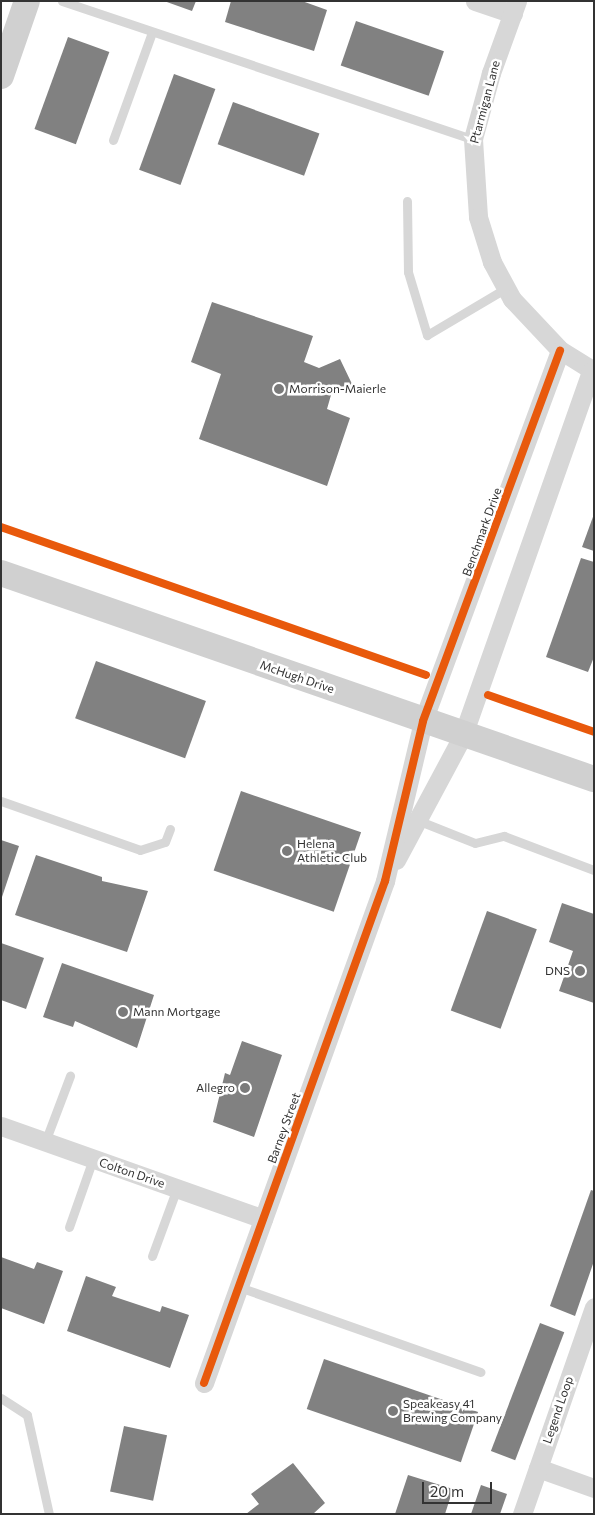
<!DOCTYPE html>
<style>
body{margin:0}
#map{position:relative;width:595px;height:1515px;overflow:hidden;background:#fff;font-family:Commissioner,sans-serif}
div>[style]{position:absolute}
[style*='--x']{left:calc(var(--x)*1px);top:calc(var(--y)*1px);width:calc(var(--w)*1px);rotate:calc(var(--a)*1deg)}
.building>*{inset:0;background:#818181;transform-origin:0 0}
.lane>*{height:9px;margin:-4.5px;padding:0 4.5px;transform-origin:4.5px;border-radius:4.5px;background:#d7d7d7}
.street>*{height:19px;margin:-9.5px;padding:0 9.5px;transform-origin:9.5px;border-radius:9.5px;background:#d7d7d7}
.secondary>*{height:26px;margin:-13px;padding:0 13px;transform-origin:13px;border-radius:13px;background:#d0d0d0}
.cycleway>*{height:8px;margin:-4px;padding:0 4px;transform-origin:4px;border-radius:4px;background:#e8590c}
.dots>*{width:14px;height:14px;translate:-50% -50%;box-sizing:border-box;border:2px solid #fff;border-radius:50%}
span{translate:-50% -50%;white-space:nowrap;text-align:center;line-height:1.15;-webkit-text-stroke:5px #fff;paint-order:stroke}
.street-label{font-size:12px;color:#333}
.poi-label{font-size:12px;color:#333}
.left{translate:0 -50%;text-align:left}
.right{translate:-100% -50%;text-align:right}
.frame{position:absolute;inset:0;border:2px solid #333;pointer-events:none}
.scale{position:absolute;left:422px;top:1482px;width:70px;height:22px;box-sizing:border-box;border:2px solid #333;border-top:0;padding-left:6px;font-size:15px;line-height:18px;white-space:nowrap;color:#333;-webkit-text-stroke:4px #fff;paint-order:stroke}
</style>
<div id="map">
<div class="building">
<i style="clip-path:polygon(164px 1px,196px 1px,192px 11px)"></i>
<i style="clip-path:polygon(231px 1px,302px 1px,327px 10px,314px 51px,225px 22px)"></i>
<i style="left:356px;top:21px;width:93px;height:47px;rotate:19deg"></i>
<i style="left:68px;top:37px;width:44px;height:98px;rotate:20deg"></i>
<i style="left:174px;top:74px;width:44px;height:102px;rotate:20deg"></i>
<i style="left:233px;top:102px;width:92px;height:45px;rotate:20deg"></i>
<i style="clip-path:polygon(212px 302px,313px 336px,304px 362px,319px 368px,340px 359px,352px 384px,331px 395px,327px 409px,350px 418px,327px 486px,199px 439px,221px 374px,191px 362px)"></i>
<i style="clip-path:polygon(594px 514px,594px 551px,582px 547px)"></i>
<i style="clip-path:polygon(581px 558px,594px 562px,594px 657px,588px 672px,546px 657px)"></i>
<i style="left:96px;top:661px;width:117px;height:61px;rotate:20deg"></i>
<i style="left:241px;top:791px;width:127px;height:84px;rotate:19deg"></i>
<i style="clip-path:polygon(1px 840px,19px 846px,2px 897px,1px 897px)"></i>
<i style="clip-path:polygon(36px 855px,102px 877px,102px 881px,148px 891px,127px 952px,15px 915px)"></i>
<i style="clip-path:polygon(562px 903px,594px 914px,594px 1003px,559px 991px,573px 951px,549px 942px)"></i>
<i style="left:487px;top:911px;width:53px;height:106px;rotate:20deg"></i>
<i style="clip-path:polygon(1px 943px,44px 958px,26px 1009px,1px 1000px)"></i>
<i style="clip-path:polygon(62px 963px,154px 995px,137px 1048px,75px 1021px,73px 1027px,43px 1017px)"></i>
<i style="clip-path:polygon(242px 1041px,282px 1055px,254px 1137px,213px 1122px,225px 1073px,230px 1075px)"></i>
<i style="clip-path:polygon(591px 1190px,594px 1191px,594px 1261px,575px 1316px,550px 1306px)"></i>
<i style="clip-path:polygon(1px 1257px,34px 1269px,37px 1262px,63px 1271px,44px 1324px,1px 1308px)"></i>
<i style="clip-path:polygon(86px 1276px,116px 1287px,112px 1296px,160px 1312px,162px 1306px,189px 1315px,170px 1368px,67px 1331px)"></i>
<i style="left:540px;top:1323px;width:26px;height:137px;rotate:21deg"></i>
<i style="left:324px;top:1359px;width:163px;height:53px;rotate:19deg"></i>
<i style="left:124px;top:1426px;width:44px;height:67px;rotate:12deg"></i>
<i style="clip-path:polygon(293px 1463px,325px 1503px,313px 1514px,246px 1514px,259px 1504px,251px 1494px)"></i>
<i style="clip-path:polygon(408px 1475px,453px 1489px,445px 1514px,395px 1514px)"></i>
<i style="clip-path:polygon(481px 1485px,507px 1494px,500px 1514px,471px 1514px)"></i>
</div>
<div class="lane">
<i style="--x:62;--y:1;--w:434;--a:18.6"></i>
<i style="--x:113;--y:140;--w:115;--a:-70.1"></i>
<i style="--x:407;--y:201;--w:71;--a:89.2"></i>
<i style="--x:408;--y:272;--w:66;--a:73.2"></i>
<i style="--x:427;--y:335;--w:92;--a:-30.7"></i>
<i style="--x:1;--y:801;--w:147;--a:19.4"></i>
<i style="--x:140;--y:850;--w:26;--a:-18"></i>
<i style="--x:165;--y:842;--w:14;--a:-69"></i>
<i style="--x:417;--y:820;--w:62;--a:21.6"></i>
<i style="--x:475;--y:843;--w:30;--a:-14"></i>
<i style="--x:504;--y:836;--w:96;--a:20.7"></i>
<i style="--x:45;--y:1142;--w:71;--a:-69.3"></i>
<i style="--x:69;--y:1227;--w:72;--a:-70.6"></i>
<i style="--x:152;--y:1256;--w:72;--a:-69.8"></i>
<i style="--x:239;--y:1287;--w:256;--a:19.4"></i>
<i style="--x:1;--y:1398;--w:31;--a:33"></i>
<i style="--x:27;--y:1415;--w:101;--a:77.5"></i>
</div>
<div class="street">
<i style="--x:475;--y:1;--w:40;--a:18.9"></i>
<i style="--x:517;--y:1;--w:77;--a:109.9"></i>
<i style="--x:491;--y:73;--w:68;--a:105.3"></i>
<i style="--x:473;--y:139;--w:78;--a:86.3"></i>
<i style="--x:478;--y:217;--w:47;--a:72.7"></i>
<i style="--x:492;--y:262;--w:42;--a:61.6"></i>
<i style="--x:512;--y:299;--w:70;--a:46.7"></i>
<i style="--x:560;--y:350;--w:40;--a:32"></i>
<i style="--x:396;--y:860;--w:142;--a:-61.8"></i>
<i style="--x:463;--y:735;--w:386;--a:-70.6"></i>
<i style="--x:1;--y:1126;--w:278;--a:19.5"></i>
<i style="--x:204;--y:1383;--w:534;--a:-70.17"></i>
<i style="--x:385;--y:881;--w:164;--a:-76.6"></i>
<i style="--x:423;--y:721;--w:395;--a:-69.7"></i>
<i style="--x:538;--y:1468;--w:59;--a:19.7"></i>
<i style="--x:522;--y:1514;--w:219;--a:-70.8"></i>
</div>
<div class="secondary">
<i style="--x:1;--y:76;--w:79;--a:-70.9"></i>
<i style="--x:1;--y:573;--w:628;--a:19.16"></i>
</div>
<div class="cycleway">
<i style="--x:1;--y:527;--w:450;--a:19.2"></i>
<i style="--x:488;--y:695;--w:112;--a:19.2"></i>
<i style="--x:204;--y:1383;--w:534;--a:-70.17"></i>
<i style="--x:385;--y:881;--w:164;--a:-76.6"></i>
<i style="--x:423;--y:721;--w:395;--a:-69.7"></i>
</div>
<div class="dots">
<i style="left:279px;top:389px;background:#7a7a7a"></i>
<i style="left:287px;top:851px;background:#7a7a7a"></i>
<i style="left:580px;top:971px;background:#7a7a7a"></i>
<i style="left:123px;top:1012px;background:#7a7a7a"></i>
<i style="left:245px;top:1088px;background:#7a7a7a"></i>
<i style="left:393px;top:1411px;background:#7a7a7a"></i>
</div>
<div class="street-label">
<span style="left:485px;top:102px;rotate:-75deg">Ptarmigan Lane</span>
<span style="left:482px;top:532px;rotate:-70deg">Benchmark Drive</span>
<span style="left:297px;top:677px;rotate:19deg">McHugh Drive</span>
<span style="left:284px;top:1128px;rotate:-70deg">Barney Street</span>
<span style="left:132px;top:1173px;rotate:19deg">Colton Drive</span>
<span style="left:558px;top:1410px;rotate:-71deg">Legend Loop</span>
</div>
<div class="poi-label">
<span class="left" style="left:289px;top:389px">Morrison-Maierle</span>
<span class="left" style="left:297px;top:851px">Helena<br>Athletic Club</span>
<span class="right" style="left:570px;top:971px">DNS</span>
<span class="left" style="left:133px;top:1012px">Mann Mortgage</span>
<span class="right" style="left:235px;top:1088px">Allegro</span>
<span class="left" style="left:403px;top:1411px">Speakeasy 41<br>Brewing Company</span>
</div>
<div class="frame"></div>
<div class="scale">20 m</div>
</div>
